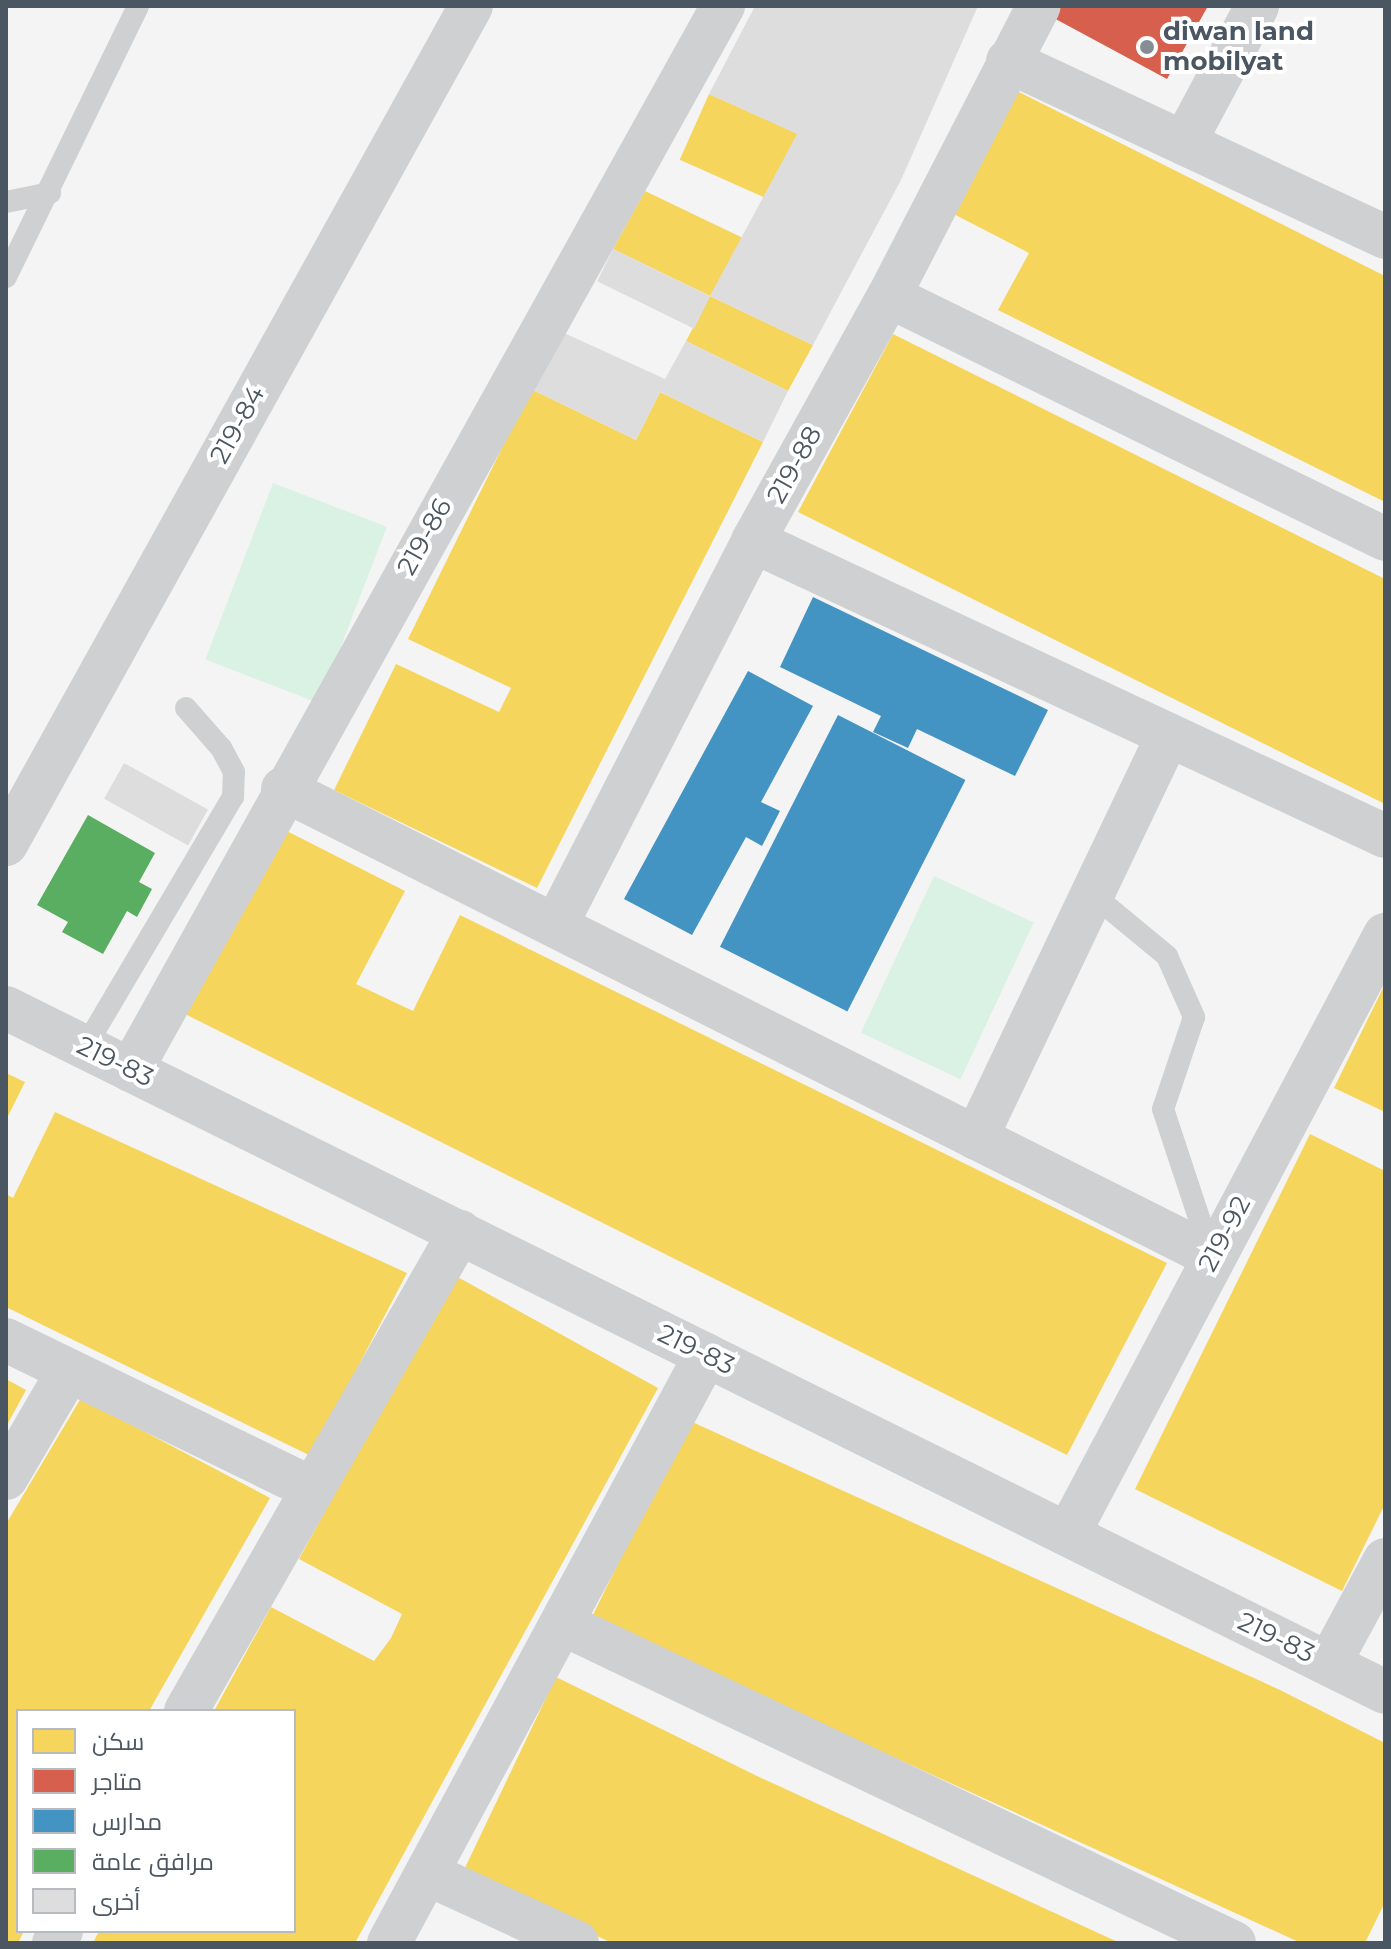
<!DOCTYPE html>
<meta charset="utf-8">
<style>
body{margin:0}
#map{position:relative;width:1391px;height:1949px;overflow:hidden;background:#f4f4f4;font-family:Montserrat,Cairo,sans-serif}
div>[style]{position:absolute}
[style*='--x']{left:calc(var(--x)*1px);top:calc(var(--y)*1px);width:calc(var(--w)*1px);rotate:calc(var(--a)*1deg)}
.green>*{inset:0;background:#d9f2e3;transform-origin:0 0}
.homes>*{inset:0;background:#f6d55c;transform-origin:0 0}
.shops>*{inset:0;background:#d6604d}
.schools>*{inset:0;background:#4393c3;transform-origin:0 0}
.public>*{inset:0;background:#5aae61}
.building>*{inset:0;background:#ddddde;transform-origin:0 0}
.service>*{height:22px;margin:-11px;padding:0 11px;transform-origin:11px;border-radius:11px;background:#ced0d2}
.minor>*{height:44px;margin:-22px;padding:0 22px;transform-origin:22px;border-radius:22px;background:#ced0d2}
.tertiary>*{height:44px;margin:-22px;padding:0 22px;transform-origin:22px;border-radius:22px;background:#ced0d2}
.dots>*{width:22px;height:22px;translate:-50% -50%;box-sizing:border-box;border:4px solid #fff;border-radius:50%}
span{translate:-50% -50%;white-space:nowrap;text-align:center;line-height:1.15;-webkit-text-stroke:8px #fff;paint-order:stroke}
.poi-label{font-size:26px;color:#4a5661;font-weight:700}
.left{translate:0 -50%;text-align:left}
.street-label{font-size:26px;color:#4a5661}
.frame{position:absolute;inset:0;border:8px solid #4a5661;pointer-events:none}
.legend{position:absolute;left:16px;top:1709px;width:280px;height:224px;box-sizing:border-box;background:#fff;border:2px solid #b7bbc0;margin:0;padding:10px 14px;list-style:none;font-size:24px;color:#4a5661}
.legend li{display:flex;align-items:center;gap:16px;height:40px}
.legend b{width:40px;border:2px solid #b7bbc0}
</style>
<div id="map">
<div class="green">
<i style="left:273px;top:483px;width:122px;height:189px;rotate:21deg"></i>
<i style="left:934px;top:876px;width:110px;height:173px;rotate:25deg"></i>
</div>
<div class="homes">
<i style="clip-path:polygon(1007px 86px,1385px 276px,1385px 502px,998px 310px,1029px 253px,944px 209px)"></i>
<i style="left:709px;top:94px;width:97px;height:72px;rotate:24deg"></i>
<i style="clip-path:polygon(645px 191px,743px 238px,710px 296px,813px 345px,788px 391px,686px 341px,710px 296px,613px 249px)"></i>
<i style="clip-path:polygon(893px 334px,1385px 579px,1385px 804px,798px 512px)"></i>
<i style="clip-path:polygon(531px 389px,636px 440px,660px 392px,763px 442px,537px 888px,334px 790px,396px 664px,499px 712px,511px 688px,408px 639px)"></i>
<i style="clip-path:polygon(273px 824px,405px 891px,356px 984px,413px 1011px,460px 915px,1167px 1263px,1067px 1455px,177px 1010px)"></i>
<i style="clip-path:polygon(1385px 984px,1385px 1112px,1334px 1088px)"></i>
<i style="clip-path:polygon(6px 1073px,25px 1082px,6px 1120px)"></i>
<i style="clip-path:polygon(55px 1112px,407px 1273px,311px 1456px,6px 1307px,6px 1194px,13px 1198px)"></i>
<i style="clip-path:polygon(1310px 1134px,1385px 1171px,1385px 1504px,1342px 1591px,1135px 1489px)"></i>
<i style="clip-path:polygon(454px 1275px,658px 1388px,355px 1943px,93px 1943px,99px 1931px,294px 1931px,294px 1711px,214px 1711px,271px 1607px,374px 1661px,391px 1638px,402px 1614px,299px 1559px)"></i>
<i style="clip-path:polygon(6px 1379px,26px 1390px,6px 1427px)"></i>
<i style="clip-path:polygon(81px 1398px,270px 1498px,149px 1711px,18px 1711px,18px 1931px,24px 1931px,18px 1943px,6px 1943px,6px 1524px)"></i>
<i style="clip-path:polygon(688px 1420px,1280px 1690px,1385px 1743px,1385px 1902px,1365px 1943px,1301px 1943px,591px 1619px)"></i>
<i style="clip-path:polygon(556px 1677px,755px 1775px,1120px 1943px,612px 1943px,576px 1926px,463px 1872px)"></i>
</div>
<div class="shops">
<i style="clip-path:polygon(1055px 6px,1208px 6px,1167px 79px,1050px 16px)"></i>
</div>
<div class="schools">
<i style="clip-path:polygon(813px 597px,1048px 710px,1015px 776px,917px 729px,908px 748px,873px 732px,881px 716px,780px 667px)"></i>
<i style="clip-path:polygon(748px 671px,813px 706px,761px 802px,780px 811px,762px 846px,746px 837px,692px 935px,624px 899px)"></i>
<i style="left:838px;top:715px;width:143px;height:260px;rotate:27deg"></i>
</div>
<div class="public">
<i style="clip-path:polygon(88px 815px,155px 853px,139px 882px,152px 889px,137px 917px,127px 911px,103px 954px,62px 932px,68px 922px,37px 905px)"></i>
</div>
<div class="building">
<i style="clip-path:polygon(755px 6px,978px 6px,901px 180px,813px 345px,710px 296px,797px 134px,709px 94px)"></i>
<i style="left:613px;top:249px;width:108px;height:36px;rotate:26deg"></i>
<i style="clip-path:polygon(562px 332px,665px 379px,686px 341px,788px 391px,763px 442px,660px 392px,636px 440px,531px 389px)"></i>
<i style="left:124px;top:763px;width:96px;height:41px;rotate:29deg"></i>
</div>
<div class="service">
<i style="--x:6;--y:202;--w:45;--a:-11.6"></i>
<i style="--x:6;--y:277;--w:301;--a:-64"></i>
<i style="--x:1092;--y:894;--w:97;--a:39.6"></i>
<i style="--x:1167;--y:956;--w:67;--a:66.1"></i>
<i style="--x:1194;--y:1017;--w:97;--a:108.6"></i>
<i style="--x:1163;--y:1109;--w:150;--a:71.7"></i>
<i style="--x:85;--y:1047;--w:291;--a:-59.4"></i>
<i style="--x:233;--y:797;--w:25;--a:-88"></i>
<i style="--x:234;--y:772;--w:27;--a:-118"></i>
<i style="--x:221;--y:748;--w:53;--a:-131.2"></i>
</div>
<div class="minor">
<i style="--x:1008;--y:61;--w:416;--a:25"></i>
<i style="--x:1184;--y:143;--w:155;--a:-61.9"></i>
<i style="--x:889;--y:296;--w:552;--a:26.1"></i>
<i style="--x:753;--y:541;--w:697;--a:25.02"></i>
<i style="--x:283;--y:789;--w:1040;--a:26.69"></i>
<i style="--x:556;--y:925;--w:432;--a:-62.8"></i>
<i style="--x:753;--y:541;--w:280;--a:-61"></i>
<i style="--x:889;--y:296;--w:326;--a:-62.7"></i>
<i style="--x:6;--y:1008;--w:1539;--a:26.38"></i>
<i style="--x:131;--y:1070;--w:1218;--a:-60.91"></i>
<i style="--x:976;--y:1138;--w:446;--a:-64.5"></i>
<i style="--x:6;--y:1340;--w:341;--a:25.9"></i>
<i style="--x:6;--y:1478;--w:123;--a:-59.7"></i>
<i style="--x:1068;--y:1534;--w:678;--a:-62.11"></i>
<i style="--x:563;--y:1624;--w:743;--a:25.43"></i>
<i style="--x:1329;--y:1664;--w:118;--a:-61.7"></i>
<i style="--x:186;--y:1711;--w:552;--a:-60.23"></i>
<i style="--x:428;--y:1874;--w:164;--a:24.8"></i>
<i style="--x:54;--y:1943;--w:14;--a:-60"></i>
<i style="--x:389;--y:1943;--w:668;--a:-61.67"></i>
</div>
<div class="tertiary">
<i style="--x:6;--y:844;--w:958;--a:-60.97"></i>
</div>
<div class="dots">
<i style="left:1147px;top:47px;background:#868d94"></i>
</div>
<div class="poi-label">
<span class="left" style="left:1163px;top:47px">diwan land<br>mobilyat</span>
</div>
<div class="street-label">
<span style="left:238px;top:425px;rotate:-61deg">219-84</span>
<span style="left:795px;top:465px;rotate:-61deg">219-88</span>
<span style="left:425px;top:537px;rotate:-61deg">219-86</span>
<span style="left:115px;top:1062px;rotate:26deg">219-83</span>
<span style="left:1225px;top:1234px;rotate:-62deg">219-92</span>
<span style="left:696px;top:1350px;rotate:26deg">219-83</span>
<span style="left:1276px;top:1638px;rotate:26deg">219-83</span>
</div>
<div class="frame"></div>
<ul class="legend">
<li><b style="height:22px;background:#f6d55c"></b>سكن</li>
<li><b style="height:22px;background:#d6604d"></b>متاجر</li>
<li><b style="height:22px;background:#4393c3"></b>مدارس</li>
<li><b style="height:22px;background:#5aae61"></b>مرافق عامة</li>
<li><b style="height:22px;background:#ddddde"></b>أخرى</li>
</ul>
</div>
